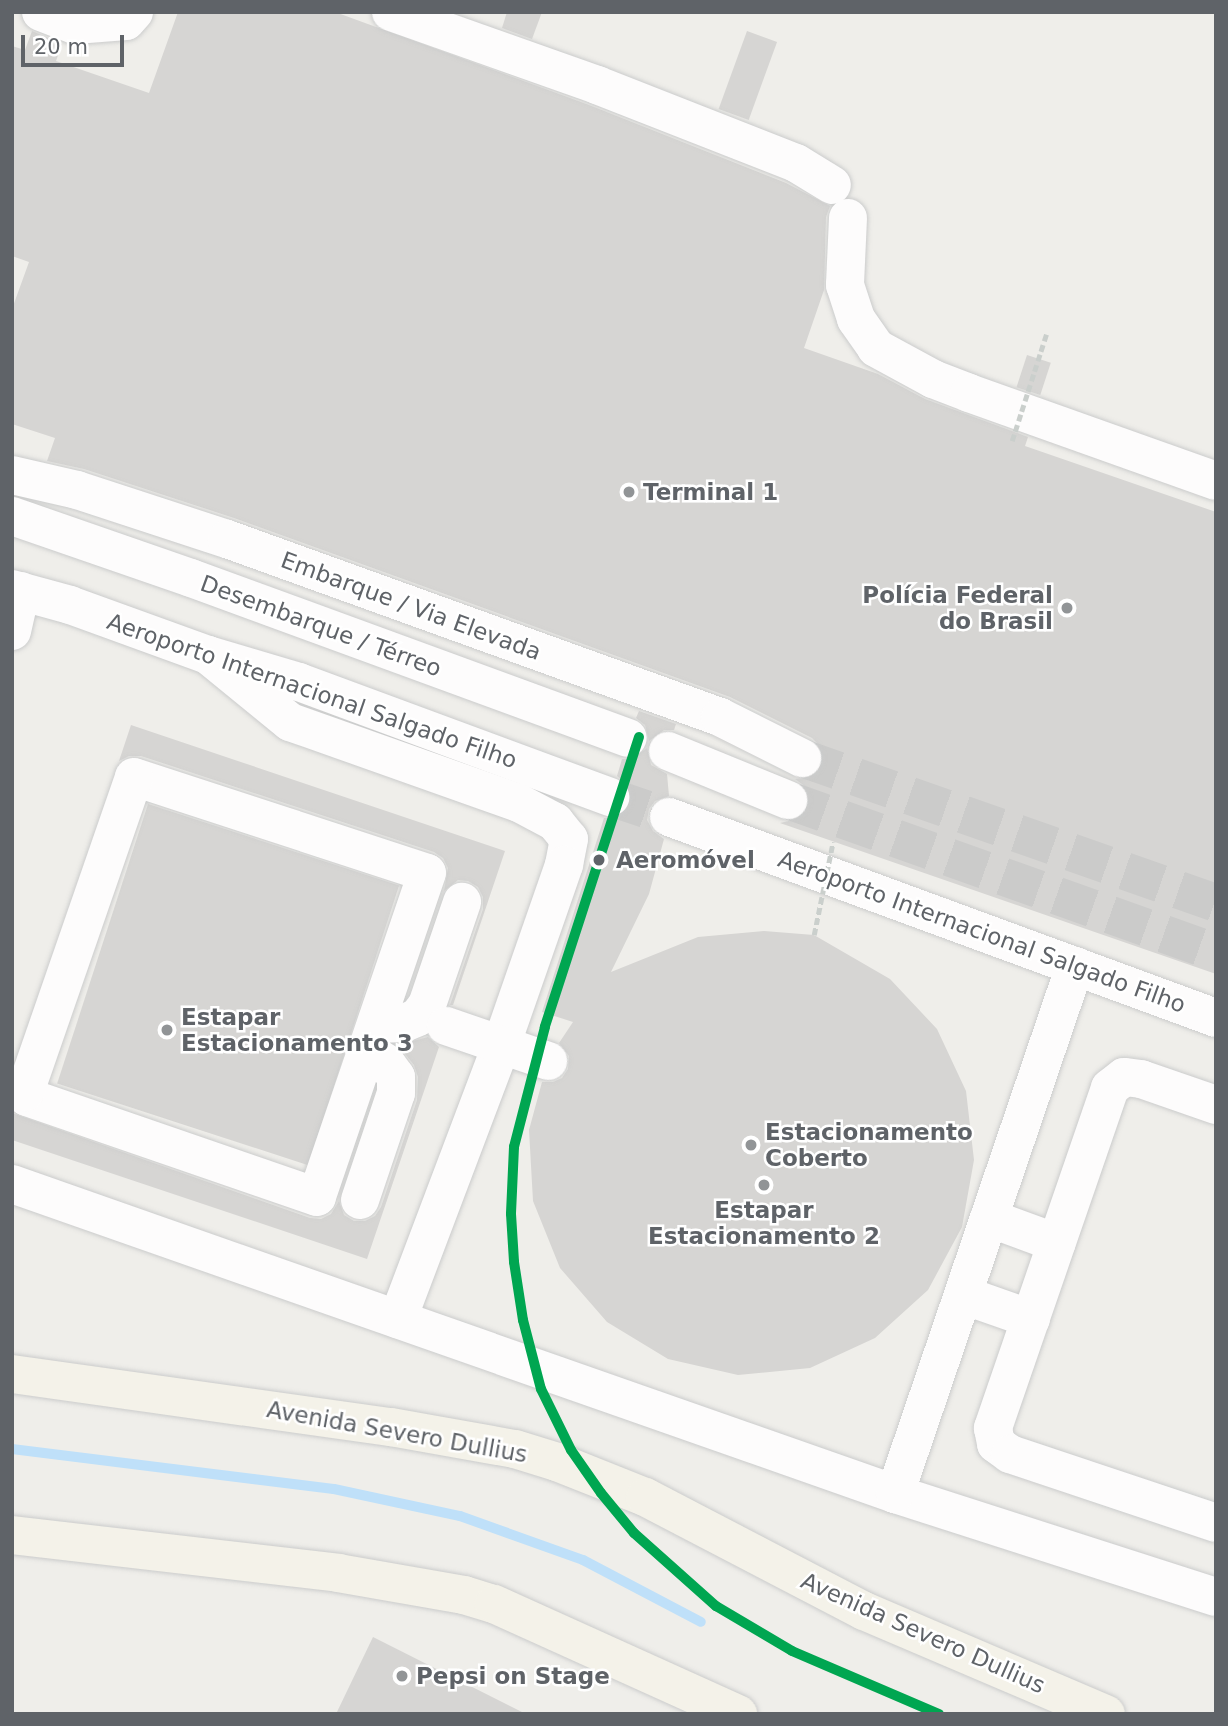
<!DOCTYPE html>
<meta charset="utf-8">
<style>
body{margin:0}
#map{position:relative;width:1228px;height:1726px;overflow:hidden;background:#efeeea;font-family:"DejaVu Sans",sans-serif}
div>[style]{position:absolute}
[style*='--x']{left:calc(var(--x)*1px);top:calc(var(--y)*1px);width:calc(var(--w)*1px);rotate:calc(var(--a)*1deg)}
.stream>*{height:10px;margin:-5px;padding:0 5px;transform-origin:5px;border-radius:5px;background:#bfe0f9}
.building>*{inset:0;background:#d6d5d3;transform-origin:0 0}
.minor-tunnel>*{height:38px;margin-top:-19px;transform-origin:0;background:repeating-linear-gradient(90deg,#cbcbca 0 38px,transparent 0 57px)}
.roads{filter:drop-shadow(0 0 2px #cbcccc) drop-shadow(0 0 2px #cbcccc)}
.minor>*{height:38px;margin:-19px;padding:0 19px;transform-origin:19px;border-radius:19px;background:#fdfcfc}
.major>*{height:38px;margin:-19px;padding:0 19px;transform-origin:19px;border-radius:19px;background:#f4f2e9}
.tram>*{height:2px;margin:-1px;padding:0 1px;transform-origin:1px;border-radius:1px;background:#e4e4e4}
.path-bridge>*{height:4.5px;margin-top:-2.25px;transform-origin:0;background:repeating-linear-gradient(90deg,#cacfcc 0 7px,transparent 0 10.5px)}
.rail-1>*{height:10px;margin:-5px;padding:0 5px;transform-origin:5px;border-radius:5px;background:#00a651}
.dots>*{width:19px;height:19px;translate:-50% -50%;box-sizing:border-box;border:4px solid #fff;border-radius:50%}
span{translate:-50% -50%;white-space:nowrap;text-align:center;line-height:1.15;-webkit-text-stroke:5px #fff;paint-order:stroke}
.poi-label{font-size:23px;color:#5f6368;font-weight:700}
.left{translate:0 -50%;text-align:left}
.right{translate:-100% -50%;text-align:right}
.street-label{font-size:23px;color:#5f6368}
.stop-label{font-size:23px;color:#5f6368;font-weight:700}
.frame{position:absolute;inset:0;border:14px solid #5f6368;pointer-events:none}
.scale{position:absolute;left:21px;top:35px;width:103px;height:32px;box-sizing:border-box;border:4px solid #5f6368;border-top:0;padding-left:9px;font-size:21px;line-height:24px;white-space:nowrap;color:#5f6368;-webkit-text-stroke:5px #fff;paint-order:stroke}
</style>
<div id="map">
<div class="stream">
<i style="--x:12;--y:1449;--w:324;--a:7.1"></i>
<i style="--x:334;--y:1489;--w:129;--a:12.1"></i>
<i style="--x:460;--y:1516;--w:131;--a:19.7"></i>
<i style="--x:583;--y:1560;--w:133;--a:27.7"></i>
</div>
<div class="building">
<i style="clip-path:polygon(178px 12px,335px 12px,589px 105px,786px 183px,830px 206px,826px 217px,824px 290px,804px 348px,878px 374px,925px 399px,1028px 437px,1025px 446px,1216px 512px,1216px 974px,780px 823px,801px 818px,808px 809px,810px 798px,806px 787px,795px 779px,813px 777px,821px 768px,824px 757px,821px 747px,812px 738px,730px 697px,234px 518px,84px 469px,47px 461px,55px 438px,12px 424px,12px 309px,29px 262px,12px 256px,12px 46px,25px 50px,32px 31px,62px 44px,56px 61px,149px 93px)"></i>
<i style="clip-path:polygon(507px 12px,542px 12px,532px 39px,502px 28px)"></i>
<i style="left:747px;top:31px;width:32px;height:83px;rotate:20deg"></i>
<i style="left:1027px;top:355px;width:25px;height:34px;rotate:18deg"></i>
<i style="clip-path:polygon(639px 711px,676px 724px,674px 730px,664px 730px,649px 741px,645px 725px,636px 718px)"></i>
<i style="clip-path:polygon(131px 725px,505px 851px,453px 1005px,450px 1005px,483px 909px,483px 897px,478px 887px,468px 881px,458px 880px,444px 891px,448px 868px,443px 858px,434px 852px,141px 756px,129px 756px,119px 761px)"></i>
<i style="clip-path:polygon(647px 748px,651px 765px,667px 774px,669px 796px,655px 801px,649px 809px,647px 820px,653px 831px,664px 839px,649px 894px,611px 972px,698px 937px,764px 931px,814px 935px,890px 979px,937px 1029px,966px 1091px,974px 1160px,962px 1227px,928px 1290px,875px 1338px,810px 1368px,738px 1375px,668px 1359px,607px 1322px,560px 1268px,533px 1201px,529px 1130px,542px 1082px,553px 1082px,562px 1078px,568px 1069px,569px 1056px,559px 1043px,573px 1022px,542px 1012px,604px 818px,614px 818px,623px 814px,631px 804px,632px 794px,627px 784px,617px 776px,622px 759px,632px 759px)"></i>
<i style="left:148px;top:804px;width:264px;height:294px;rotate:18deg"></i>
<i style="clip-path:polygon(428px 1037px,439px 1047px,367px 1259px,12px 1140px,12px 1113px,310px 1218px,321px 1219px,331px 1214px,339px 1201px,344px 1215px,354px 1221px,365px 1221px,375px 1216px,381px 1207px,417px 1100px,418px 1077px,414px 1065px,398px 1045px)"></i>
<i style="clip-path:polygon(373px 1637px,526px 1714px,336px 1714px)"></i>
</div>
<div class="minor-tunnel">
<i style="--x:802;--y:758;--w:439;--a:19.3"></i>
<i style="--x:610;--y:797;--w:62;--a:18.7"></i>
<i style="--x:788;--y:800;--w:454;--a:19.6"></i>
</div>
<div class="roads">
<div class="minor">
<i style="--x:41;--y:12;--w:36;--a:21"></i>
<i style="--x:75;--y:25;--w:51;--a:-4.5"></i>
<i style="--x:126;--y:21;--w:12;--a:-48"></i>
<i style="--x:391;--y:12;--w:219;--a:19.5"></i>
<i style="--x:597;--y:85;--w:214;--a:21.4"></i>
<i style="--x:796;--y:163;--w:42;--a:31.4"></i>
<i style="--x:848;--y:218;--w:67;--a:92.6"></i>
<i style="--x:845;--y:285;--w:36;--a:72"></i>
<i style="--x:856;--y:319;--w:35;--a:55"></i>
<i style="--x:876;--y:348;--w:65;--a:28.5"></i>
<i style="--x:933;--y:379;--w:39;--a:21"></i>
<i style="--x:969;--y:393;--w:262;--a:19.6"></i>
<i style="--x:12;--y:475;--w:67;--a:13"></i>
<i style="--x:77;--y:490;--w:158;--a:18.1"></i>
<i style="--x:227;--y:539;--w:524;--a:19.85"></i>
<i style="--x:720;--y:717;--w:92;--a:26.6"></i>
<i style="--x:12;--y:516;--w:189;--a:19.1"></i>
<i style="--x:191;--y:578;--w:465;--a:20.1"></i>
<i style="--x:12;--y:589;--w:60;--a:15.4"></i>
<i style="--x:70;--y:605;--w:147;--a:19.9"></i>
<i style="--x:208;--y:655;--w:95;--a:16.5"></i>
<i style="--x:299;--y:682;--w:332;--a:20.3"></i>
<i style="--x:12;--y:631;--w:41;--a:-77.3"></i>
<i style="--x:208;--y:655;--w:106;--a:39.3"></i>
<i style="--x:290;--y:722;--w:243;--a:19.5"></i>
<i style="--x:519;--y:803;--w:41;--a:27.8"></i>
<i style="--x:555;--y:822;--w:22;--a:51"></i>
<i style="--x:569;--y:839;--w:26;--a:101"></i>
<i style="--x:564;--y:865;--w:192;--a:109.2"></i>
<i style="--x:501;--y:1046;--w:292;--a:110.7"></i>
<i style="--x:668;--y:751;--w:130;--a:22.2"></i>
<i style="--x:134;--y:777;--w:308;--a:18.1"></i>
<i style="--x:427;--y:873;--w:342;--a:108.8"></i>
<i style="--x:317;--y:1197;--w:307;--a:-161"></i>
<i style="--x:27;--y:1097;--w:5;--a:-112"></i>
<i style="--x:25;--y:1092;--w:333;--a:-70.9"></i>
<i style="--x:669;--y:817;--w:583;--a:20.18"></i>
<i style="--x:378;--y:1024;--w:26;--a:-2"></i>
<i style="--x:404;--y:1023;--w:15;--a:-23"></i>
<i style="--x:418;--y:1017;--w:15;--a:-53"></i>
<i style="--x:427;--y:1005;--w:109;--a:-71.2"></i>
<i style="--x:446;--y:1026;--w:108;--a:18.9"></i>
<i style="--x:1216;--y:1105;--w:79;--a:-160.9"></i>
<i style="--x:1141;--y:1079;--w:17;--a:-173"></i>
<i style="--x:1124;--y:1077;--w:18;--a:142"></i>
<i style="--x:1110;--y:1088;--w:360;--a:109"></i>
<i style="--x:993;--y:1428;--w:16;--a:79"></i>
<i style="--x:996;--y:1444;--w:17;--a:36"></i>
<i style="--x:1010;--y:1454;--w:217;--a:18.5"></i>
<i style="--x:12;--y:1184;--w:936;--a:19.34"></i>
<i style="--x:895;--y:1494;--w:337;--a:17.8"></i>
<i style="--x:360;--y:1200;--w:113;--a:-71.4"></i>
<i style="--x:396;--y:1093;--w:16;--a:-90"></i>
<i style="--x:396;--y:1077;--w:17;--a:-126"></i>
<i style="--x:386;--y:1063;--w:20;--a:-147"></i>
<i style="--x:989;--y:1218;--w:72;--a:20.2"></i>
<i style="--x:963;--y:1295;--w:72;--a:19.4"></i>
<i style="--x:895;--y:1494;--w:558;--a:-71.18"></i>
</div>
<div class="major">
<i style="--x:12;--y:1374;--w:383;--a:8"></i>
<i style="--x:391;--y:1427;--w:126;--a:10.1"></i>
<i style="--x:515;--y:1449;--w:44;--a:17.2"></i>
<i style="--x:557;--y:1462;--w:95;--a:21.7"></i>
<i style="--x:645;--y:1497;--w:247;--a:27.5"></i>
<i style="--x:864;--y:1611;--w:263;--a:23.1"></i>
<i style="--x:12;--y:1535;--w:328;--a:6.6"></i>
<i style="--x:338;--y:1573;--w:128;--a:9.9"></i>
<i style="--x:464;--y:1595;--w:31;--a:17"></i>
<i style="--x:494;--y:1604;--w:268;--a:24.3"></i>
</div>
</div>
<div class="tram">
<i style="--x:600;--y:859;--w:128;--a:-72.3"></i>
</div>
<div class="path-bridge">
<i style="--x:1012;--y:441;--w:114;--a:-72.2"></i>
<i style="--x:814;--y:935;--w:95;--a:-78.5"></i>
</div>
<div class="rail-1">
<i style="--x:639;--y:737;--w:305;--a:108"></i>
<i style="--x:545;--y:1027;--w:124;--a:104.5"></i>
<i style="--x:514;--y:1147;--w:67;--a:92.6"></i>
<i style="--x:511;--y:1214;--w:48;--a:86.4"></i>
<i style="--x:514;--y:1262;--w:59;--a:81.2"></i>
<i style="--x:523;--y:1320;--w:71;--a:75.4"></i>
<i style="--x:541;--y:1389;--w:68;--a:63.8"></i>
<i style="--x:571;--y:1450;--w:52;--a:55.1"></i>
<i style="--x:601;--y:1493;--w:52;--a:50.5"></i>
<i style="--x:634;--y:1533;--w:110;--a:41.7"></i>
<i style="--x:716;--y:1606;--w:88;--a:30.6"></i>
<i style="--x:792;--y:1651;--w:160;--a:23.2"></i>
</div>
<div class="dots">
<i style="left:629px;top:492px;background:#919496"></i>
<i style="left:1067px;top:608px;background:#919496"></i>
<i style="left:599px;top:860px;background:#5f6368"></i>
<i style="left:167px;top:1030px;background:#919496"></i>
<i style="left:751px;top:1145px;background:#919496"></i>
<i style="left:764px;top:1185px;background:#919496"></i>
<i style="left:402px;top:1676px;background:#919496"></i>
</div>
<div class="poi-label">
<span class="left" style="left:643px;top:492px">Terminal 1</span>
<span class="right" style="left:1053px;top:608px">Polícia Federal<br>do Brasil</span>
<span class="left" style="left:181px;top:1030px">Estapar<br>Estacionamento 3</span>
<span class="left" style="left:765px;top:1145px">Estacionamento<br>Coberto</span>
<span style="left:764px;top:1223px">Estapar<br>Estacionamento 2</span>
<span class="left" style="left:416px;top:1676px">Pepsi on Stage</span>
</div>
<div class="street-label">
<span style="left:411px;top:606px;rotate:20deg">Embarque / Via Elevada</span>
<span style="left:321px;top:626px;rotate:20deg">Desembarque / Térreo</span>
<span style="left:312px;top:691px;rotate:19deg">Aeroporto Internacional Salgado Filho</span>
<span style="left:982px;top:932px;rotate:20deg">Aeroporto Internacional Salgado Filho</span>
<span style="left:397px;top:1432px;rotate:10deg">Avenida Severo Dullius</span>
<span style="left:923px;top:1633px;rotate:24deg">Avenida Severo Dullius</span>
</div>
<div class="stop-label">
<span class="left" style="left:616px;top:860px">Aeromóvel</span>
</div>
<div class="frame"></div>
<div class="scale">20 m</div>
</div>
